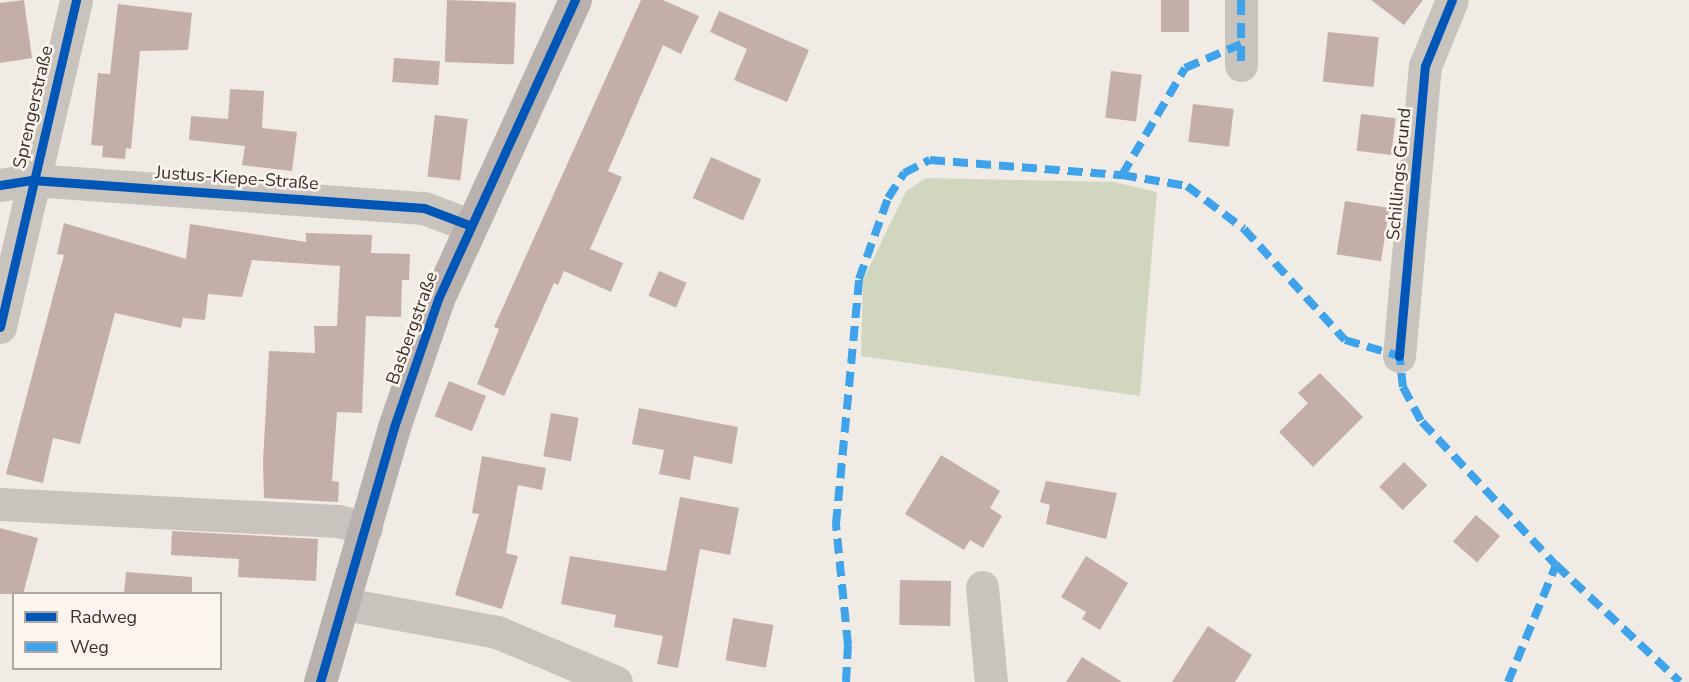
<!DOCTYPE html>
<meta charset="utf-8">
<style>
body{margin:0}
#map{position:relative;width:1689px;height:682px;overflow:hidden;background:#f0ebe5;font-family:"Nunito Sans",sans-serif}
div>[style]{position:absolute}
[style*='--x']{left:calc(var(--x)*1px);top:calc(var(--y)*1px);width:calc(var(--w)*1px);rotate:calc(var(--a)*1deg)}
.green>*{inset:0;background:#d1d6bf}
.building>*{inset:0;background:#c3afa7;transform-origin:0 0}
.minor>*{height:33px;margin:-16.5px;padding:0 16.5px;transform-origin:16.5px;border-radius:16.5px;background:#c9c3be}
.major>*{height:33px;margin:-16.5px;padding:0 16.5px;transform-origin:16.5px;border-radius:16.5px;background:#b8b1ad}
.quiet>*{height:8px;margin-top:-4px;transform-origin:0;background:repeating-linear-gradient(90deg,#3fa3eb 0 15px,transparent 0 23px)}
.cycleway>*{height:9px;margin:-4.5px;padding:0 4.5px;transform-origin:4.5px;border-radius:4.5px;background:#0057b8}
span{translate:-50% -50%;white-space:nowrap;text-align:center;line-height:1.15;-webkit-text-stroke:5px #fbf5ee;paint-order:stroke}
.street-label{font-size:18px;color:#3b302b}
.legend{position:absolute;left:12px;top:592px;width:210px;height:78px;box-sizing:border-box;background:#fbf5ee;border:2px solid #aea6a0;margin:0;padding:8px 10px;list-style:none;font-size:18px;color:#3b302b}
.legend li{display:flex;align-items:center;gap:12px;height:30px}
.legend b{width:30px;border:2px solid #aea6a0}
</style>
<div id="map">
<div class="green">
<i style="clip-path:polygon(926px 178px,1114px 182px,1157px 192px,1140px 396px,861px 356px,863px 280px,906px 191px)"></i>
</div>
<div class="building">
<i style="clip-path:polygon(24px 0,32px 58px,0 63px,0 3px)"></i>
<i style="left:447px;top:0;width:69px;height:62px;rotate:2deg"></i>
<i style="clip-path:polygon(641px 0,663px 0,699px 16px,681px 54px,663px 45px,608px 171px,622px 177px,590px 249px,623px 263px,611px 292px,564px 271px,558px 285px,554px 283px,504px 396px,477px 384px,499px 329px,494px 327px)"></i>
<i style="left:1161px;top:0;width:28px;height:32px"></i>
<i style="clip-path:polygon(1371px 0,1423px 0,1404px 25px)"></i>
<i style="clip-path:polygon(118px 4px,192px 13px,188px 50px,140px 51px,131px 149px,126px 148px,125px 159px,102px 157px,103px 146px,91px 145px,98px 73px,110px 74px)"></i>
<i style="clip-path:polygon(719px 11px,809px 50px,787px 102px,734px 80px,747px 49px,710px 32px)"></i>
<i style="left:1328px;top:32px;width:51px;height:50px;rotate:6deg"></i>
<i style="left:394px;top:58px;width:46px;height:24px;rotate:4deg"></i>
<i style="left:1111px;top:71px;width:31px;height:47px;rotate:7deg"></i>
<i style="clip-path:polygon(230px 89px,264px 91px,262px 128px,297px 132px,292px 171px,242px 165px,245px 146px,189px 140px,191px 116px,228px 119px)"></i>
<i style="left:1193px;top:104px;width:41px;height:38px;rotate:7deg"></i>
<i style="left:1361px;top:114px;width:35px;height:37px;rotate:7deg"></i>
<i style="left:435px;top:115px;width:33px;height:62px;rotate:7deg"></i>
<i style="left:711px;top:157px;width:55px;height:45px;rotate:24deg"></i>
<i style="left:1345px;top:201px;width:45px;height:54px;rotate:9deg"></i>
<i style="clip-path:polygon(64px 223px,186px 259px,190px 224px,306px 242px,306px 233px,372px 235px,371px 253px,410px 254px,409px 280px,402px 280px,401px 317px,366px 316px,362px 413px,337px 412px,332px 481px,339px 482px,338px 502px,264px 498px,263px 462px,269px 351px,315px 353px,314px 326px,337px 326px,340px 266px,252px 260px,242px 297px,208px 294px,205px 320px,183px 318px,181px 328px,115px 313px,80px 444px,53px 438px,43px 483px,6px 474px,64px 255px,57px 254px)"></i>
<i style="left:659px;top:271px;width:30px;height:27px;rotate:23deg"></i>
<i style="clip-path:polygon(1320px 373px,1363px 417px,1313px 467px,1279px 432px,1308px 403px,1298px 393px)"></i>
<i style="left:449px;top:381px;width:40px;height:38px;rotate:22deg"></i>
<i style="clip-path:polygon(639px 408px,738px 427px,732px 464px,694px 456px,690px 480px,659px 474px,664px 450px,632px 444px)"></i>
<i style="left:551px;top:413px;width:28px;height:44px;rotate:10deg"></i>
<i style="clip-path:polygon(941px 455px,1000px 491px,990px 508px,1002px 516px,983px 548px,970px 540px,964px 550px,905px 514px)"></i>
<i style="clip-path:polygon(482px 456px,546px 468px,542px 490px,518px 485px,506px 553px,518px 556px,502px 609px,455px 595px,479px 514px,472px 513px)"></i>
<i style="left:1404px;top:462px;width:33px;height:35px;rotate:45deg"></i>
<i style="clip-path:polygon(1046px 481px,1117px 493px,1106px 539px,1046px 524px,1050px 505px,1040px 502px)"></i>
<i style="clip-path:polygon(680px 497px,739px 508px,730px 555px,700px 549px,678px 668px,657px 664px,663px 636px,614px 627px,616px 615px,561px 604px,570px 556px,666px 571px)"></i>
<i style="left:1476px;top:515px;width:32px;height:35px;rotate:41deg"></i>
<i style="clip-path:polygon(0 528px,38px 538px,23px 594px,0 594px)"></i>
<i style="clip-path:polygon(172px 531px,318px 539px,316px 581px,238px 577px,239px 559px,171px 555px)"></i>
<i style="clip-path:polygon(1086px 556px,1128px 583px,1100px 630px,1082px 619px,1086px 612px,1061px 597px)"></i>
<i style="clip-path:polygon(126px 572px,192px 577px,192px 594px,124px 594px)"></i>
<i style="left:900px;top:580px;width:51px;height:45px;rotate:1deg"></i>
<i style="left:733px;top:618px;width:41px;height:43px;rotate:10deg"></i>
<i style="clip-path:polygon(1208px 626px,1252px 655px,1235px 682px,1172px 682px)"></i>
<i style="clip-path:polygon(1082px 657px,1122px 682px,1066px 682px)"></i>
</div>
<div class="minor">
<i style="--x:1241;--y:0;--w:65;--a:90"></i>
<i style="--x:0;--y:185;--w:32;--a:-9"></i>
<i style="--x:32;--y:180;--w:393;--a:4.1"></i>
<i style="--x:424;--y:208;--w:48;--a:20.7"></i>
<i style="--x:0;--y:327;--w:336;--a:-76.9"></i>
<i style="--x:1399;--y:356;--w:291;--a:-84.9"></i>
<i style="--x:1425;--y:66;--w:71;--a:-67.8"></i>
<i style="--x:0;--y:504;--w:338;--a:2.9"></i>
<i style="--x:338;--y:521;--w:29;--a:14"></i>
<i style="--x:982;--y:587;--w:95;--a:84.6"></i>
<i style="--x:345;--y:604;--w:155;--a:10.4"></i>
<i style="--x:497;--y:632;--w:129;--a:22.8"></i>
</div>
<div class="major">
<i style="--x:320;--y:682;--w:266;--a:-73.8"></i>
<i style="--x:394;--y:427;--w:135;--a:-71"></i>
<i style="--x:438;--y:299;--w:329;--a:-65.4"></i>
</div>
<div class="quiet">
<i style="--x:1241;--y:0;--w:65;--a:90"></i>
<i style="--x:1122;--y:175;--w:124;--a:-59.5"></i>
<i style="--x:1185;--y:68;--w:61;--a:-23.2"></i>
<i style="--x:1399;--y:350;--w:37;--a:84"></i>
<i style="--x:1403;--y:387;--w:40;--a:62"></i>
<i style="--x:1422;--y:422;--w:196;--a:46.9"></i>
<i style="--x:1556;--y:565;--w:170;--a:43.3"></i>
<i style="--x:846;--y:682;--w:37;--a:-87"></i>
<i style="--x:848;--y:645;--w:122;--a:-95.7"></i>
<i style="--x:836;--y:524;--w:246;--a:-84.6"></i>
<i style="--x:859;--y:279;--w:86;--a:-70.3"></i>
<i style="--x:888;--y:198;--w:30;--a:-57"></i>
<i style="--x:904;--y:173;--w:29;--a:-27"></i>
<i style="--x:930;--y:160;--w:193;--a:4.5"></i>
<i style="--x:1122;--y:175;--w:66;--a:9.6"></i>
<i style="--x:1187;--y:186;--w:71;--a:37"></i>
<i style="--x:1244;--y:229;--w:150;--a:47.7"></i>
<i style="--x:1345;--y:340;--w:56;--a:16.5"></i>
<i style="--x:1508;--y:682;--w:126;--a:-67.7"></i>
</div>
<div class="cycleway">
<i style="--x:0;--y:185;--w:32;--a:-9"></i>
<i style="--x:32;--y:180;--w:393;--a:4.1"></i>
<i style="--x:424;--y:208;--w:48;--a:20.7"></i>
<i style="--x:0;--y:327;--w:336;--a:-76.9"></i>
<i style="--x:1399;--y:356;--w:291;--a:-84.9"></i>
<i style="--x:1425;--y:66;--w:71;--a:-67.8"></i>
<i style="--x:320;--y:682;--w:266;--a:-73.8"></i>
<i style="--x:394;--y:427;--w:135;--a:-71"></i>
<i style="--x:438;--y:299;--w:329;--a:-65.4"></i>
</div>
<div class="street-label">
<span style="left:33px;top:107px;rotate:-77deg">Sprengerstraße</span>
<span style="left:1399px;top:174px;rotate:-85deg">Schillings Grund</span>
<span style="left:237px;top:178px;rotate:4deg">Justus-Kiepe-Straße</span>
<span style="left:412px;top:328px;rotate:-70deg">Basbergstraße</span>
</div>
<ul class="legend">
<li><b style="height:8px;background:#0057b8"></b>Radweg</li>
<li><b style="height:8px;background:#3fa3eb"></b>Weg</li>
</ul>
</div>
